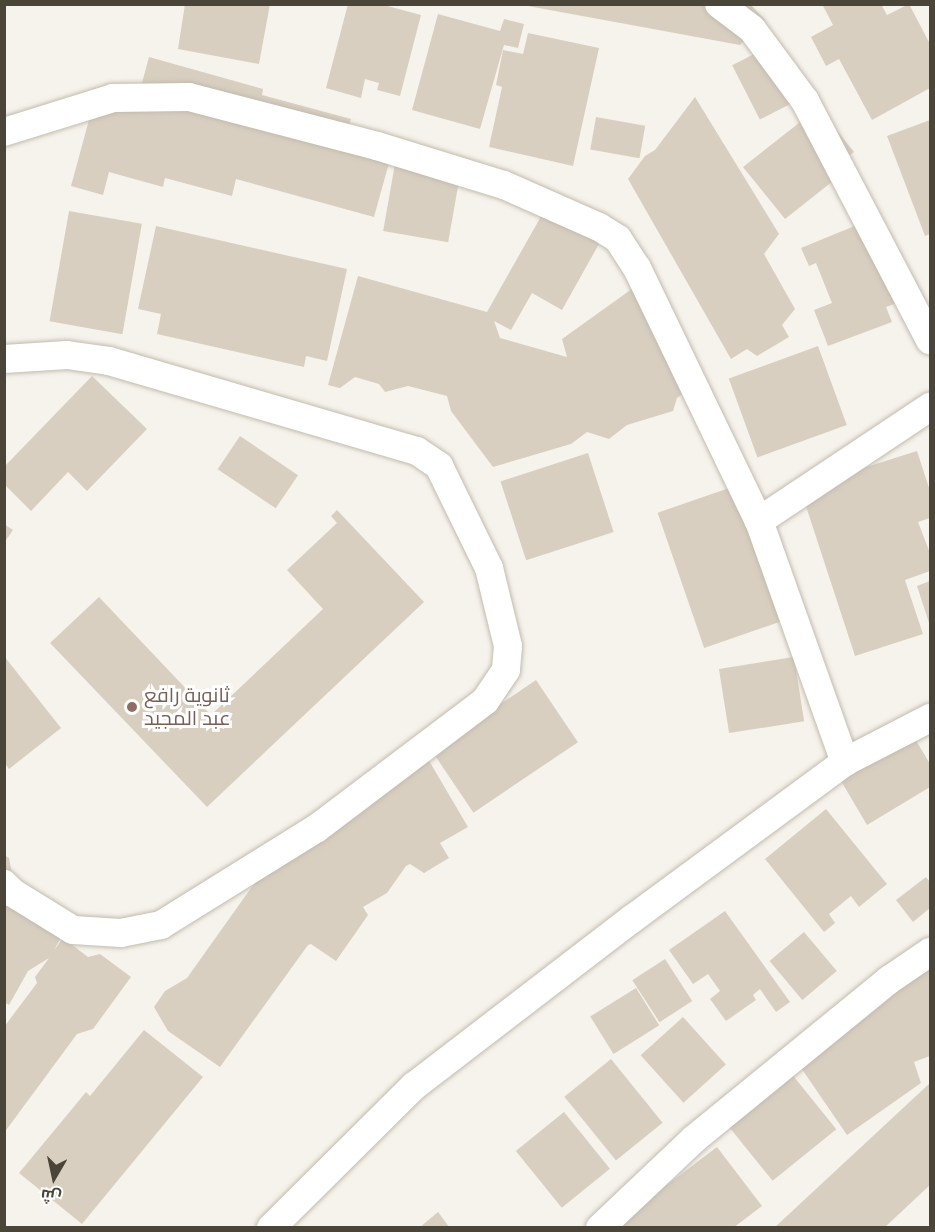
<!DOCTYPE html>
<meta charset="utf-8">
<style>
body{margin:0}
#map{position:relative;width:935px;height:1232px;overflow:hidden;background:#f6f3ec;font-family:"Varela Round",Cairo,sans-serif}
div>[style]{position:absolute}
[style*='--x']{left:calc(var(--x)*1px);top:calc(var(--y)*1px);width:calc(var(--w)*1px);rotate:calc(var(--a)*1deg)}
.building>*{inset:0;background:#d8cfc1;transform-origin:0 0}
.roads{filter:drop-shadow(0 0 2px #c2bbae) drop-shadow(0 0 2px #c2bbae)}
.minor>*{height:28px;margin:-14px;padding:0 14px;transform-origin:14px;border-radius:14px;background:#fff}
.dots>*{width:16px;height:16px;translate:-50% -50%;box-sizing:border-box;border:3px solid #fff;border-radius:50%}
span{translate:-50% -50%;white-space:nowrap;text-align:center;line-height:1.15;-webkit-text-stroke:6px #fff;paint-order:stroke}
.education-label{font-size:20px;color:#785e54}
.left{translate:0 -50%;text-align:left}
.frame{position:absolute;inset:0;border:6px solid #4b4439;pointer-events:none}
.north{position:absolute;left:24px;top:1148px;width:60px;height:60px;-webkit-text-stroke:4px #fff;paint-order:stroke;rotate:189deg;font-size:16px;font-weight:700;line-height:24px;text-align:center;color:#4b4439}
.north::after{content:'';display:block;margin:auto;width:21px;height:27px;background:#4b4439;clip-path:polygon(50% 0,100% 100%,50% 72%,0 100%)}
</style>
<div id="map">
<div class="building">
<i style="clip-path:polygon(185px 4px,270px 4px,259px 64px,178px 49px)"></i>
<i style="clip-path:polygon(348px 4px,380px 4px,421px 15px,400px 96px,377px 90px,379px 83px,365px 79px,361px 98px,326px 88px)"></i>
<i style="clip-path:polygon(517px 4px,750px 4px,765px 20px,740px 45px)"></i>
<i style="clip-path:polygon(822px 4px,881px 4px,887px 15px,909px 4px,930px 44px,930px 88px,872px 120px,839px 59px,826px 66px,811px 37px,833px 25px)"></i>
<i style="clip-path:polygon(438px 14px,500px 31px,504px 19px,524px 24px,518px 48px,504px 45px,480px 129px,412px 110px)"></i>
<i style="clip-path:polygon(528px 33px,599px 48px,573px 166px,489px 147px,502px 87px,496px 85px,503px 50px,523px 54px)"></i>
<i style="left:766px;top:48px;width:61px;height:38px;rotate:63deg"></i>
<i style="clip-path:polygon(149px 57px,263px 89px,262px 95px,351px 119px,347px 132px,394px 145px,374px 217px,236px 179px,232px 196px,165px 178px,163px 187px,109px 172px,103px 195px,71px 186px,96px 94px,136px 105px)"></i>
<i style="clip-path:polygon(807px 93px,854px 152px,846px 158px,852px 166px,785px 219px,743px 167px,804px 119px)"></i>
<i style="clip-path:polygon(695px 97px,779px 234px,764px 254px,795px 309px,782px 325px,789px 337px,757px 356px,747px 349px,731px 359px,628px 179px,645px 156px,655px 150px)"></i>
<i style="left:596px;top:117px;width:50px;height:33px;rotate:10deg"></i>
<i style="clip-path:polygon(930px 120px,930px 234px,925px 236px,887px 136px)"></i>
<i style="left:396px;top:158px;width:66px;height:74px;rotate:10deg"></i>
<i style="clip-path:polygon(548px 204px,604px 235px,562px 310px,532px 293px,511px 330px,494px 321px,500px 338px,567px 357px,562px 339px,636px 286px,689px 389px,677px 398px,673px 411px,627px 425px,609px 439px,587px 432px,571px 444px,493px 467px,451px 411px,447px 396px,408px 386px,385px 392px,379px 384px,355px 377px,340px 388px,328px 385px,358px 276px,487px 312px)"></i>
<i style="left:69px;top:211px;width:74px;height:112px;rotate:10deg"></i>
<i style="clip-path:polygon(857px 225px,908px 299px,886px 307px,892px 322px,828px 346px,814px 310px,832px 303px,816px 263px,809px 266px,801px 248px)"></i>
<i style="clip-path:polygon(156px 226px,347px 269px,327px 361px,306px 356px,304px 367px,157px 334px,161px 314px,138px 309px)"></i>
<i style="left:818px;top:346px;width:84px;height:95px;rotate:70deg"></i>
<i style="clip-path:polygon(92px 376px,147px 429px,87px 491px,68px 472px,31px 511px,5px 485px,5px 466px)"></i>
<i style="left:240px;top:436px;width:70px;height:40px;rotate:34deg"></i>
<i style="clip-path:polygon(917px 451px,930px 491px,930px 518px,918px 522px,930px 553px,930px 571px,905px 580px,923px 634px,855px 656px,800px 488px)"></i>
<i style="left:588px;top:453px;width:83px;height:92px;rotate:72deg"></i>
<i style="left:738px;top:485px;width:143px;height:85px;rotate:71deg"></i>
<i style="clip-path:polygon(337px 510px,424px 602px,207px 807px,50px 643px,99px 597px,211px 715px,323px 609px,287px 570px,337px 523px,331px 516px)"></i>
<i style="clip-path:polygon(4px 524px,13px 530px,4px 543px)"></i>
<i style="clip-path:polygon(930px 581px,930px 626px,917px 586px)"></i>
<i style="clip-path:polygon(4px 656px,61px 728px,9px 769px,4px 762px)"></i>
<i style="left:794px;top:657px;width:65px;height:76px;rotate:81deg"></i>
<i style="left:536px;top:680px;width:75px;height:126px;rotate:56deg"></i>
<i style="clip-path:polygon(914px 737px,930px 764px,930px 787px,867px 825px,841px 781px)"></i>
<i style="clip-path:polygon(428px 759px,468px 827px,440px 843px,449px 858px,424px 873px,410px 864px,406px 866px,387px 893px,363px 907px,368px 915px,336px 961px,311px 944px,308px 945px,220px 1067px,168px 1031px,154px 1007px,165px 991px,187px 978px,268px 864px)"></i>
<i style="clip-path:polygon(826px 809px,887px 884px,859px 907px,851px 896px,829px 914px,835px 923px,824px 932px,765px 859px)"></i>
<i style="clip-path:polygon(4px 855px,9px 858px,13px 879px,4px 894px)"></i>
<i style="clip-path:polygon(926px 877px,930px 882px,930px 908px,913px 922px,896px 900px)"></i>
<i style="clip-path:polygon(4px 904px,63px 934px,54px 950px,63px 938px,88px 957px,100px 954px,131px 977px,93px 1029px,77px 1034px,4px 1133px,4px 1027px,37px 983px,35px 977px,49px 958px,28px 971px,9px 1005px,4px 1002px)"></i>
<i style="clip-path:polygon(725px 911px,790px 1002px,776px 1012px,760px 989px,753px 995px,756px 1000px,726px 1021px,710px 999px,720px 991px,708px 974px,693px 984px,669px 950px)"></i>
<i style="left:804px;top:932px;width:51px;height:45px;rotate:50deg"></i>
<i style="left:665px;top:959px;width:50px;height:39px;rotate:57deg"></i>
<i style="clip-path:polygon(930px 962px,930px 1056px,914px 1062px,921px 1083px,847px 1135px,795px 1059px)"></i>
<i style="left:636px;top:988px;width:44px;height:54px;rotate:58deg"></i>
<i style="left:683px;top:1017px;width:64px;height:57px;rotate:48deg"></i>
<i style="clip-path:polygon(144px 1030px,203px 1077px,82px 1224px,19px 1173px,86px 1092px,90px 1096px)"></i>
<i style="left:611px;top:1059px;width:82px;height:60px;rotate:51deg"></i>
<i style="left:786px;top:1067px;width:80px;height:82px;rotate:51deg"></i>
<i style="clip-path:polygon(930px 1083px,930px 1185px,884px 1228px,774px 1228px)"></i>
<i style="left:564px;top:1112px;width:73px;height:62px;rotate:51deg"></i>
<i style="clip-path:polygon(717px 1147px,762px 1206px,733px 1228px,610px 1228px)"></i>
<i style="clip-path:polygon(438px 1212px,450px 1228px,419px 1228px)"></i>
</div>
<div class="roads">
<div class="minor">
<i style="--x:719;--y:4;--w:41;--a:37.1"></i>
<i style="--x:752;--y:29;--w:89;--a:53.6"></i>
<i style="--x:805;--y:101;--w:270;--a:62.4"></i>
<i style="--x:4;--y:132;--w:114;--a:-17.3"></i>
<i style="--x:113;--y:98;--w:76;--a:-0.8"></i>
<i style="--x:189;--y:97;--w:194;--a:14.6"></i>
<i style="--x:377;--y:146;--w:133;--a:17.1"></i>
<i style="--x:504;--y:185;--w:104;--a:23.9"></i>
<i style="--x:599;--y:227;--w:22;--a:32"></i>
<i style="--x:618;--y:239;--w:35;--a:57"></i>
<i style="--x:637;--y:268;--w:281;--a:64.3"></i>
<i style="--x:759;--y:521;--w:256;--a:70.4"></i>
<i style="--x:4;--y:359;--w:63;--a:-3.6"></i>
<i style="--x:67;--y:355;--w:42;--a:8.1"></i>
<i style="--x:109;--y:361;--w:321;--a:16.3"></i>
<i style="--x:417;--y:451;--w:27;--a:34"></i>
<i style="--x:439;--y:466;--w:114;--a:63.9"></i>
<i style="--x:489;--y:568;--w:80;--a:76.3"></i>
<i style="--x:508;--y:646;--w:24;--a:95"></i>
<i style="--x:506;--y:670;--w:37;--a:124"></i>
<i style="--x:485;--y:701;--w:211;--a:142.9"></i>
<i style="--x:317;--y:828;--w:184;--a:148.1"></i>
<i style="--x:161;--y:925;--w:41;--a:168.7"></i>
<i style="--x:121;--y:933;--w:48;--a:-176.4"></i>
<i style="--x:73;--y:930;--w:70;--a:-148.3"></i>
<i style="--x:13;--y:893;--w:13;--a:-135"></i>
<i style="--x:759;--y:521;--w:206;--a:-33.7"></i>
<i style="--x:271;--y:1228;--w:202;--a:-44.8"></i>
<i style="--x:414;--y:1086;--w:275;--a:-37.5"></i>
<i style="--x:632;--y:919;--w:265;--a:-36.4"></i>
<i style="--x:845;--y:762;--w:96;--a:-27.4"></i>
<i style="--x:600;--y:1228;--w:129;--a:-43.4"></i>
<i style="--x:694;--y:1139;--w:252;--a:-39.2"></i>
<i style="--x:889;--y:980;--w:50;--a:-34.3"></i>
</div>
</div>
<div class="dots">
<i style="left:132px;top:707px;background:#8d6e63"></i>
</div>
<div class="education-label">
<span class="left" style="left:144px;top:708px">ثانوية رافع<br>عبد المجيد</span>
</div>
<div class="frame"></div>
<div class="north">ش</div>
</div>
